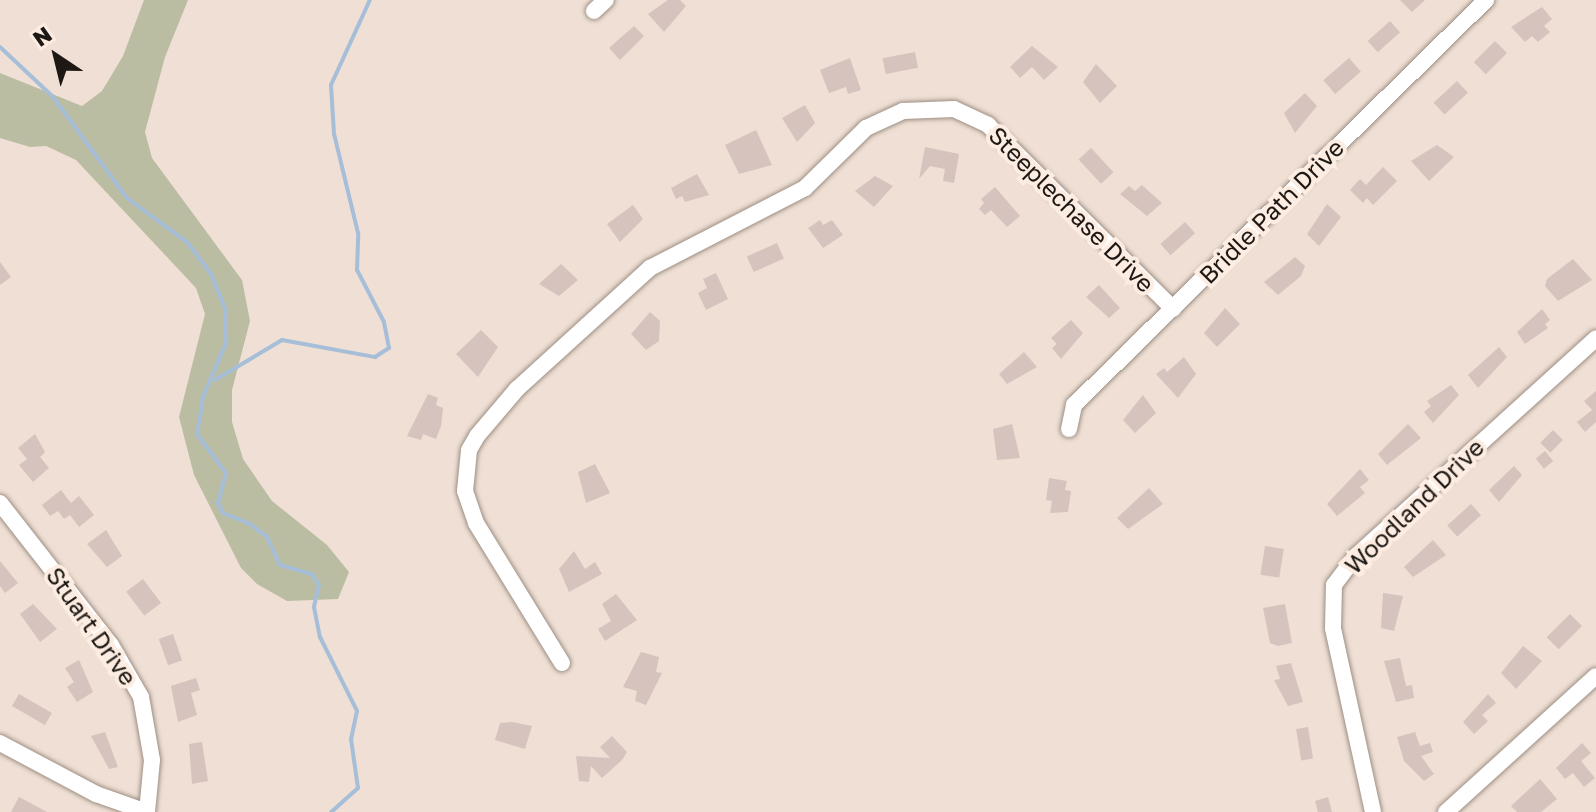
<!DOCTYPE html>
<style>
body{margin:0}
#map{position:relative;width:1596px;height:812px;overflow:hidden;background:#efdfd4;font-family:"Golos Text",sans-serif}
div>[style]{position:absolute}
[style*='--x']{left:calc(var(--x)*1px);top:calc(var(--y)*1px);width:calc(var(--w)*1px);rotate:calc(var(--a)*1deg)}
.green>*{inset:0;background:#bbbda3}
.stream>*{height:4px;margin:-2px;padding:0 2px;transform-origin:2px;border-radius:2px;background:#a6bed8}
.building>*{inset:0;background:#d6c3bd;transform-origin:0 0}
.roads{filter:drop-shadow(0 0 2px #9d8f84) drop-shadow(0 0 2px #9d8f84)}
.minor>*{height:16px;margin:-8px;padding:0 8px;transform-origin:8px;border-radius:8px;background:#fff}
span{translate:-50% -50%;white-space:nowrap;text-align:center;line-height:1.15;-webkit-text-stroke:8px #fcece1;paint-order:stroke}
.street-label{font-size:24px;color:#1d1814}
.north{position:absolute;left:16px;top:16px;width:80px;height:80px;-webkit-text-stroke:6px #fcece1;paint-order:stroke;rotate:325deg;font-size:22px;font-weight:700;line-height:32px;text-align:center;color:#1d1814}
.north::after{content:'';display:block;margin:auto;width:28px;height:36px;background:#1d1814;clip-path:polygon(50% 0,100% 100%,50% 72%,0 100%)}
</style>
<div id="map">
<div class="green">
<i style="clip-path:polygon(144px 0,188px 0,165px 57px,145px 132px,152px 158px,242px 280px,250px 321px,232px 390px,232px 422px,243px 459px,272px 501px,327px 545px,349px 572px,338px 599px,287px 601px,257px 584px,241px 568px,194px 475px,179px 417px,205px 314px,196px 288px,76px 160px,46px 146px,30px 147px,0 138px,0 73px,82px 106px,102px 91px,123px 56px)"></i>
</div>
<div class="stream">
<i style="--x:0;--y:47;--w:73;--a:43.3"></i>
<i style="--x:53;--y:97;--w:125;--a:53.8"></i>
<i style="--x:127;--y:198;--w:74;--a:36.3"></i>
<i style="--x:187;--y:242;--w:40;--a:53"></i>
<i style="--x:211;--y:274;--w:37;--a:68"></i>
<i style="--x:225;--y:308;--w:35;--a:88"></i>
<i style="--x:226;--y:343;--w:59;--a:113.1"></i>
<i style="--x:203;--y:397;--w:37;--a:99"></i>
<i style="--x:197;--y:434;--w:49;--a:53.4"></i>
<i style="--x:226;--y:473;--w:31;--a:105"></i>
<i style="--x:218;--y:503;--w:11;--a:63"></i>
<i style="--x:223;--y:513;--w:29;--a:22"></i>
<i style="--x:250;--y:524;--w:21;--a:37"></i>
<i style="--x:267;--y:537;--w:31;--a:65"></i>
<i style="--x:280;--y:565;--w:33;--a:16"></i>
<i style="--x:312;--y:574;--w:13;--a:58"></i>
<i style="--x:319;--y:585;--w:23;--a:103"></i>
<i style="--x:314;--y:607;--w:31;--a:79"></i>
<i style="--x:320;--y:637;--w:83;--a:63.4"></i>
<i style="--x:357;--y:711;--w:29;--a:102"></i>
<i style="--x:351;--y:739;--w:49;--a:81.9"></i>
<i style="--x:358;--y:788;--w:36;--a:138"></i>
<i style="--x:215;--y:380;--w:78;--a:-30.8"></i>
<i style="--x:282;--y:340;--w:95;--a:10.4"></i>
<i style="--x:375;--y:357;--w:17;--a:-33"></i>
<i style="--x:389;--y:348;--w:26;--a:-101"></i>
<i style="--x:384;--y:322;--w:59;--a:-117.4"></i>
<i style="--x:357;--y:270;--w:37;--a:-88"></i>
<i style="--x:358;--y:233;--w:102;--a:-103.6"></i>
<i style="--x:334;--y:134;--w:49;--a:-93.5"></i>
<i style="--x:331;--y:85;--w:94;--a:-65.4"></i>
</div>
<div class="building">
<i style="clip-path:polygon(668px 0,680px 0,686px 6px,664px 32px,648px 14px)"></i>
<i style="clip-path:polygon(1400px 0,1425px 0,1412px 12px)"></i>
<i style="clip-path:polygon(1542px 7px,1552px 19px,1544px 26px,1550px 32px,1538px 42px,1532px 36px,1525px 42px,1511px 27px)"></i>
<i style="left:1390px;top:21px;width:15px;height:30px;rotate:48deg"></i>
<i style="clip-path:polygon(634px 26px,644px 36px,620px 60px,609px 48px)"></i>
<i style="left:1495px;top:41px;width:17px;height:30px;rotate:45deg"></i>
<i style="clip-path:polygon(1032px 46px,1058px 67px,1044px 80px,1032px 67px,1020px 78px,1010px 67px)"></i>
<i style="left:915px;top:52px;width:16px;height:33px;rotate:79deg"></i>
<i style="clip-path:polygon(850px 58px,861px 90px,848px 94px,846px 87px,829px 93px,820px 70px)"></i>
<i style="left:1349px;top:58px;width:18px;height:34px;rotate:49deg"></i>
<i style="clip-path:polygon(1096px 64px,1117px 86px,1100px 103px,1083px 82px)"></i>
<i style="left:1457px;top:81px;width:16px;height:32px;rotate:47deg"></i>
<i style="clip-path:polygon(1305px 93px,1317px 106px,1295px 133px,1284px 113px)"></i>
<i style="clip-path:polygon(805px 105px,815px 123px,797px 142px,782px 118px)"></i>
<i style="clip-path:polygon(756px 130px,772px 165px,739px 174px,725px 145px)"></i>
<i style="clip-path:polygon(1437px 145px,1454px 157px,1429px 181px,1411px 161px)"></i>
<i style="clip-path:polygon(925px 147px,959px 154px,954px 183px,943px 181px,945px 169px,930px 166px,919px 179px)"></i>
<i style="left:1091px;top:148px;width:33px;height:17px;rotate:47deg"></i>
<i style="clip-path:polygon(1383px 167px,1397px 181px,1373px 205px,1367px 198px,1363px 203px,1350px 190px,1360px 179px,1366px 185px)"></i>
<i style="clip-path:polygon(697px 174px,709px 195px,685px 202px,682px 196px,676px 199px,671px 188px)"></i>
<i style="clip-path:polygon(875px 176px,893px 186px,874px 207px,855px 191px)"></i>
<i style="clip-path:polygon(1142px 185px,1162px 203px,1147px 216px,1120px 194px,1129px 186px,1135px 191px)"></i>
<i style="clip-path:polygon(995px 187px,1020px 216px,1007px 227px,991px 210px,985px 215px,979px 209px,984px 203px,981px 199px)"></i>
<i style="clip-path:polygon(1327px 204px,1341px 217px,1319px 246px,1307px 234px)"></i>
<i style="clip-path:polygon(633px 205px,643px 219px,620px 242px,607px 224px)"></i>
<i style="clip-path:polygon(820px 220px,823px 225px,832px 220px,843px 235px,823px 248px,808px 228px)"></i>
<i style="left:1185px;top:222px;width:15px;height:33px;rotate:48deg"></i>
<i style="left:777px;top:243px;width:17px;height:33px;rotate:66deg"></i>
<i style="clip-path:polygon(1295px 257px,1305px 266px,1301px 276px,1278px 295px,1264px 282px)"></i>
<i style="clip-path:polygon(1573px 259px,1592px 280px,1558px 301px,1545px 286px,1547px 279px)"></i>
<i style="clip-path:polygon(0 262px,11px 277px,0 285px)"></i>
<i style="clip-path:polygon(561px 264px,578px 280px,559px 296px,539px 284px)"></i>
<i style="clip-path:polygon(716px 273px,728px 299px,706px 310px,698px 293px,707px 288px,703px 279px)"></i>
<i style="clip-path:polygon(1099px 285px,1120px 308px,1109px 318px,1086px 297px)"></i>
<i style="clip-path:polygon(1225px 308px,1240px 324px,1217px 347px,1204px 333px)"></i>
<i style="clip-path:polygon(1542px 309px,1550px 320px,1545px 324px,1548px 328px,1525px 344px,1517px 332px)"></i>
<i style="clip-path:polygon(650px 312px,660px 321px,659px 341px,646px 350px,631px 334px)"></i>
<i style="clip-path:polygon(1071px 320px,1083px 333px,1061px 359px,1052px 348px,1057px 344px,1051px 338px)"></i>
<i style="clip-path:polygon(481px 330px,498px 347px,478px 377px,456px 354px)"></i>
<i style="clip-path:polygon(1499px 347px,1507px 357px,1478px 388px,1468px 375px)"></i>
<i style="clip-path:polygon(1024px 352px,1037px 367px,1007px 384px,999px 374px)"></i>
<i style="clip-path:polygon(1184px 357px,1196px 374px,1178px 398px,1156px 374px,1164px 368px,1167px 372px)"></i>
<i style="clip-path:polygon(1451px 385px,1459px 395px,1433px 423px,1424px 412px,1431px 406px,1427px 401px)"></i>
<i style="clip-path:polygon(1596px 391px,1596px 422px,1585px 432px,1577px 422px,1592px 410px,1584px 401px)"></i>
<i style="clip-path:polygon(428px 394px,438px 398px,436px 405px,443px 408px,441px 426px,436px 439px,423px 434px,421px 440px,407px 436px)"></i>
<i style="clip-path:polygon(1143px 395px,1156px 413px,1135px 433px,1123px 420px)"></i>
<i style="clip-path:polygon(1012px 424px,1020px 458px,997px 460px,993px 429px)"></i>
<i style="clip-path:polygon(1408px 424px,1421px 438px,1387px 465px,1378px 454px)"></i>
<i style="left:1553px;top:430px;width:14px;height:18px;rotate:45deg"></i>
<i style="clip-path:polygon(35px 434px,45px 452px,40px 457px,49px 468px,33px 482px,19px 465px,27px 459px,18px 448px)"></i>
<i style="left:1545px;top:451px;width:13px;height:12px;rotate:51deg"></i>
<i style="clip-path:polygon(595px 464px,610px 493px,586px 503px,578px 472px)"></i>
<i style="clip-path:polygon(1514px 466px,1522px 475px,1499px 502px,1489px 490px)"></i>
<i style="clip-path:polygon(1360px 469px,1369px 480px,1360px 487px,1365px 493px,1337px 516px,1327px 504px)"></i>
<i style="clip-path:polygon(1049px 478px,1067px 481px,1065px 490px,1071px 491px,1068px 512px,1050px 513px,1052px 501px,1046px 500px)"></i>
<i style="clip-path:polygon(1149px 488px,1163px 504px,1128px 529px,1117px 518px)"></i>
<i style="clip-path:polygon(61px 490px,71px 503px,79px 496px,94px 515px,79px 527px,70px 515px,64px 519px,58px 511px,50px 516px,42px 505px)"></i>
<i style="left:1471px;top:504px;width:15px;height:32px;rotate:48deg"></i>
<i style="clip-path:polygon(106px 530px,122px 556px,107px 567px,87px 544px)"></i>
<i style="clip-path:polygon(1433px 540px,1446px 555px,1413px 577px,1404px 567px)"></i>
<i style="left:1265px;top:546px;width:19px;height:29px;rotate:9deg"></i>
<i style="clip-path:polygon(574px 551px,585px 569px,595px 562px,602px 574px,569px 592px,559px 569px)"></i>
<i style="clip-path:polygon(0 561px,18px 583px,5px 593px,0 586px)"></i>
<i style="left:143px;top:579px;width:30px;height:21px;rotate:53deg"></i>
<i style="clip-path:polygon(1383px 593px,1403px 596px,1394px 631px,1381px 628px)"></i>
<i style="clip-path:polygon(616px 594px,637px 620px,605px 641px,598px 629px,611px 621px,602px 604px)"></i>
<i style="clip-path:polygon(33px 604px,57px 629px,40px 642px,20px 614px)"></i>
<i style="clip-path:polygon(1285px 604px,1292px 643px,1278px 646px,1270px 643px,1263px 608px)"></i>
<i style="left:1570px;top:614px;width:17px;height:33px;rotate:45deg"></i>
<i style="left:173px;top:634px;width:28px;height:15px;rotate:71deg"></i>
<i style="clip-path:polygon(1523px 646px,1542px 661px,1516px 689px,1501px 673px)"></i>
<i style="clip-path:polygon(641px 652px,659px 657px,656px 672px,662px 673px,646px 705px,635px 701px,637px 691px,623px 687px)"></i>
<i style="clip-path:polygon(1400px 658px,1406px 686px,1412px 685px,1414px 698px,1396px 702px,1384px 661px)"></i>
<i style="clip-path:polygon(79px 660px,93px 692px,77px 702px,67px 687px,74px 682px,65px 668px)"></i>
<i style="clip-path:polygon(1291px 663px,1303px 702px,1288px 706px,1274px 680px,1280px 679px,1276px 666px)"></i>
<i style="clip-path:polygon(196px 678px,200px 690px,191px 693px,197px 715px,178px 722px,171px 686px)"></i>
<i style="left:19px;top:694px;width:38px;height:14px;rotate:30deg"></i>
<i style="clip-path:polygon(1488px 694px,1496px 703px,1482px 715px,1488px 721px,1474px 734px,1463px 722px)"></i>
<i style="clip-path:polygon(512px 722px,532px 726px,525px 749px,495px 740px,500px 723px)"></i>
<i style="left:1308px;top:727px;width:32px;height:12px;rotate:81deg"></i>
<i style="clip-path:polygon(105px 732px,118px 767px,109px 769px,91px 736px)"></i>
<i style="clip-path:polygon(1415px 732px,1420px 746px,1430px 743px,1433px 752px,1421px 756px,1434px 774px,1424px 781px,1404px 761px,1397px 737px)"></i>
<i style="clip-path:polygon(612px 736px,627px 752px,622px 760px,602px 778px,591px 766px,589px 782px,579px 781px,576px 756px,610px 758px,600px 747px)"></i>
<i style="clip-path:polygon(202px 742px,208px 781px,192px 784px,189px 744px)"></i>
<i style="clip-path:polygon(1582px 743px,1591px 753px,1581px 761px,1595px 778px,1584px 787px,1573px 773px,1565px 779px,1556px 768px)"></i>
<i style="clip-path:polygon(1540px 779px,1557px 799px,1541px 812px,1517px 812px,1511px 806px)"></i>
<i style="clip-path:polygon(19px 797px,47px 812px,11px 812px)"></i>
<i style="clip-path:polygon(1328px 797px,1332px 812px,1318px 812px,1315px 801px)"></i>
</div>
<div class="roads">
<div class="minor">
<i style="--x:594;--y:11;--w:16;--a:-43"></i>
<i style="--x:1069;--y:429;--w:25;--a:-78"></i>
<i style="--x:1074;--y:405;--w:578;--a:-44.51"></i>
<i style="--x:0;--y:503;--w:180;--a:52"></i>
<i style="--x:111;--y:645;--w:60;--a:60"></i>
<i style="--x:141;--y:697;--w:64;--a:80.1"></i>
<i style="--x:152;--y:760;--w:52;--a:95.5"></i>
<i style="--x:562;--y:663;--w:164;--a:-121.6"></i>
<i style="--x:476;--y:523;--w:34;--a:-109"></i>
<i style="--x:465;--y:491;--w:41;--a:-84.4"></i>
<i style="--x:469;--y:450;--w:16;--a:-60"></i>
<i style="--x:477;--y:436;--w:62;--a:-49.6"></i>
<i style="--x:517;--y:389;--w:180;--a:-42.3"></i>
<i style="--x:650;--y:268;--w:174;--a:-27.3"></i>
<i style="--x:805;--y:188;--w:86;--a:-44.5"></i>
<i style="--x:866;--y:128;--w:41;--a:-24.7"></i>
<i style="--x:903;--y:111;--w:51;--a:-2.2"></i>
<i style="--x:954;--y:109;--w:38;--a:25"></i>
<i style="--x:988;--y:125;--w:261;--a:44.8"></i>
<i style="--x:0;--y:743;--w:109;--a:28"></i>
<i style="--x:96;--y:794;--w:54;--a:19.4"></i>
<i style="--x:1373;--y:812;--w:188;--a:-102.3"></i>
<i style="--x:1333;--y:628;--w:43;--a:-88.7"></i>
<i style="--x:1334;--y:585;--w:36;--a:-53"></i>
<i style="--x:1356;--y:556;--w:324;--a:-42.2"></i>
<i style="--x:1446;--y:812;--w:202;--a:-42.2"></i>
</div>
</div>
<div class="street-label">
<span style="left:1072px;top:209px;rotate:45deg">Steeplechase Drive</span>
<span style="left:1271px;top:211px;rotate:-45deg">Bridle Path Drive</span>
<span style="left:1414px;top:506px;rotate:-44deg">Woodland Drive</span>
<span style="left:92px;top:626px;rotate:55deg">Stuart Drive</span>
</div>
<div class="north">N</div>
</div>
